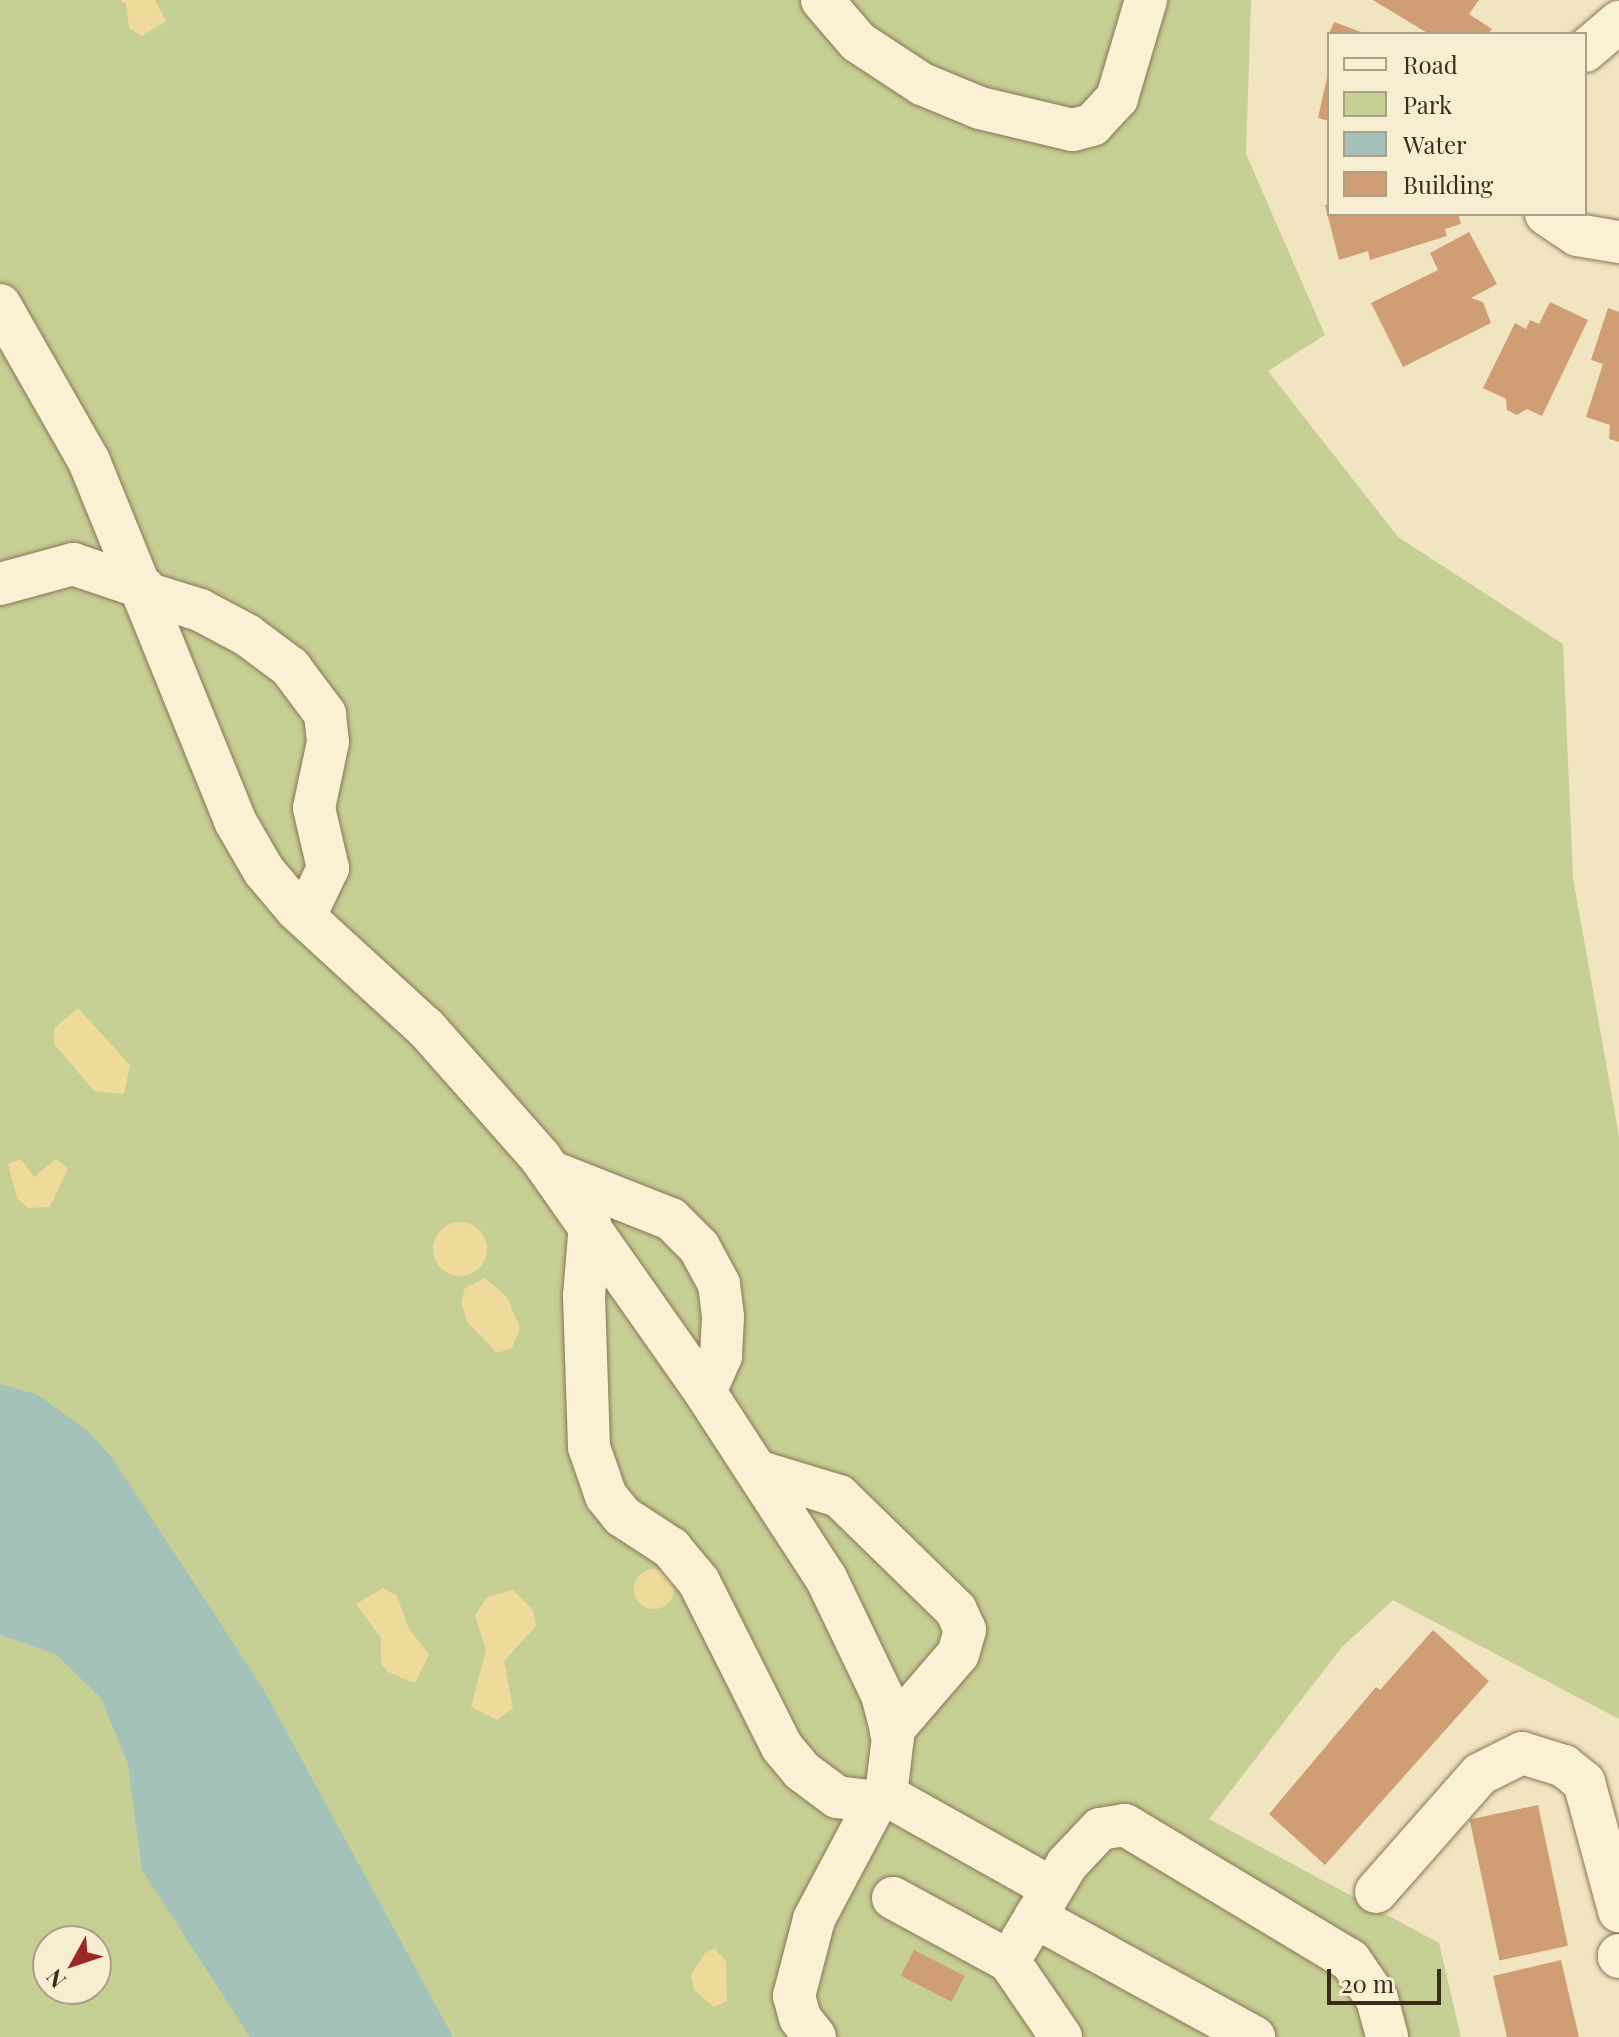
<!DOCTYPE html>
<style>
body{margin:0}
#map{position:relative;width:1619px;height:2037px;overflow:hidden;background:#f0e4c1;font-family:"Playfair Display",serif}
div>[style]{position:absolute}
[style*='--x']{left:calc(var(--x)*1px);top:calc(var(--y)*1px);width:calc(var(--w)*1px);rotate:calc(var(--a)*1deg)}
.green>*{inset:0;background:#c6cf94}
.sand>*{inset:0;background:#eedb9c}
.round{border-radius:50%}
.water>*{inset:0;background:#a4c2ba}
.building>*{inset:0;background:#d09e75;transform-origin:0 0}
.roads{filter:drop-shadow(0 0 2px #8b7457) drop-shadow(0 0 2px #8b7457)}
.minor>*{height:42px;margin:-21px;padding:0 21px;transform-origin:21px;border-radius:21px;background:#faf0d4}
span{translate:-50% -50%;white-space:nowrap;text-align:center;line-height:1.15;-webkit-text-stroke:7px #f7edd1;paint-order:stroke}
.legend{position:absolute;left:1327px;top:32px;width:260px;height:184px;box-sizing:border-box;background:#f7edd1;border:2px solid #ab9f89;margin:0;padding:10px 14px;list-style:none;font-size:24px;color:#392b1d}
.legend li{display:flex;align-items:center;gap:16px;height:40px}
.legend b{width:40px;border:2px solid #ab9f89}
.north{position:absolute;left:32px;top:1925px;width:80px;height:80px;box-sizing:border-box;background:#f7edd1;border:2px solid #ab9f89;border-radius:50%;rotate:230deg;font-size:22px;font-weight:700;line-height:32px;text-align:center;color:#392b1d}
.north::after{content:'';display:block;margin:auto;width:28px;height:36px;background:#9d2724;clip-path:polygon(50% 0,100% 100%,50% 72%,0 100%)}
.scale{position:absolute;left:1327px;top:1969px;width:114px;height:36px;box-sizing:border-box;border:4px solid #392b1d;border-top:0;padding-left:10px;font-size:24px;line-height:28px;white-space:nowrap;color:#392b1d;-webkit-text-stroke:6px #f7edd1;paint-order:stroke}
</style>
<div id="map">
<div class="green">
<i style="clip-path:polygon(evenodd,0 0,1251px 0,1246px 154px,1325px 335px,1268px 371px,1398px 537px,1563px 644px,1573px 878px,1619px 1136px,1619px 1719px,1393px 1600px,1342px 1647px,1209px 1819px,1439px 1943px,1461px 2037px,0 2037px,0 0,48px 1941px,96px 1941px,96px 1989px,48px 1989px,48px 1941px)"></i>
</div>
<div class="sand">
<i style="clip-path:polygon(120px 0,155px 0,166px 21px,142px 36px,129px 28px,126px 4px)"></i>
<i style="clip-path:polygon(78px 1008px,130px 1065px,124px 1094px,94px 1091px,54px 1044px,54px 1028px)"></i>
<i style="clip-path:polygon(21px 1159px,34px 1177px,56px 1159px,68px 1168px,50px 1207px,28px 1208px,17px 1198px,8px 1164px)"></i>
<i class="round" style="left:433px;top:1222px;width:54px;height:54px"></i>
<i style="clip-path:polygon(485px 1278px,507px 1297px,520px 1328px,512px 1348px,497px 1353px,468px 1323px,461px 1303px,465px 1288px)"></i>
<i class="round" style="left:634px;top:1569px;width:40px;height:40px"></i>
<i style="clip-path:polygon(383px 1588px,397px 1596px,409px 1629px,429px 1654px,415px 1683px,388px 1672px,381px 1663px,381px 1638px,356px 1604px)"></i>
<i style="clip-path:polygon(513px 1590px,533px 1610px,536px 1626px,504px 1661px,513px 1708px,497px 1720px,471px 1707px,486px 1650px,475px 1615px,487px 1597px)"></i>
<i style="clip-path:polygon(715px 1949px,726px 1961px,727px 2001px,714px 2007px,694px 1990px,691px 1975px,705px 1953px)"></i>
</div>
<div class="water">
<i style="clip-path:polygon(0 1384px,38px 1395px,89px 1432px,112px 1458px,262px 1687px,453px 2037px,250px 2037px,142px 1870px,128px 1764px,101px 1698px,56px 1654px,0 1635px)"></i>
</div>
<div class="building">
<i style="clip-path:polygon(1373px 0,1479px 0,1469px 14px,1492px 29px,1488px 34px,1429px 34px)"></i>
<i style="clip-path:polygon(1334px 22px,1361px 32px,1360px 34px,1329px 34px)"></i>
<i style="clip-path:polygon(1328px 73px,1329px 73px,1329px 121px,1318px 118px)"></i>
<i style="clip-path:polygon(1329px 204px,1329px 214px,1458px 214px,1461px 224px,1445px 229px,1447px 236px,1370px 260px,1368px 251px,1339px 260px,1325px 205px)"></i>
<i style="clip-path:polygon(1469px 232px,1497px 284px,1471px 298px,1483px 302px,1491px 323px,1403px 367px,1371px 303px,1438px 270px,1430px 253px)"></i>
<i style="clip-path:polygon(1550px 302px,1588px 320px,1542px 416px,1527px 409px,1517px 415px,1507px 410px,1506px 399px,1483px 388px,1515px 323px,1526px 329px,1530px 320px,1539px 324px)"></i>
<i style="clip-path:polygon(1608px 308px,1619px 312px,1619px 442px,1609px 439px,1610px 425px,1586px 417px,1603px 364px,1591px 360px)"></i>
<i style="clip-path:polygon(1433px 1630px,1489px 1681px,1325px 1865px,1269px 1814px,1376px 1687px,1380px 1690px)"></i>
<i style="left:1538px;top:1805px;width:144px;height:70px;rotate:78deg"></i>
<i style="left:914px;top:1950px;width:57px;height:29px;rotate:27deg"></i>
<i style="clip-path:polygon(1561px 1960px,1579px 2037px,1507px 2037px,1493px 1976px)"></i>
</div>
<div class="roads">
<div class="minor">
<i style="--x:822;--y:0;--w:55;--a:49.4"></i>
<i style="--x:858;--y:42;--w:77;--a:33.3"></i>
<i style="--x:922;--y:84;--w:63;--a:22.5"></i>
<i style="--x:980;--y:108;--w:95;--a:13.4"></i>
<i style="--x:1072;--y:130;--w:21;--a:-14"></i>
<i style="--x:1092;--y:125;--w:37;--a:-47"></i>
<i style="--x:1117;--y:98;--w:102;--a:-73.5"></i>
<i style="--x:1585;--y:51;--w:45;--a:-40.5"></i>
<i style="--x:1546;--y:214;--w:37;--a:34"></i>
<i style="--x:1577;--y:235;--w:43;--a:9.5"></i>
<i style="--x:0;--y:305;--w:180;--a:60.3"></i>
<i style="--x:89;--y:461;--w:388;--a:67.9"></i>
<i style="--x:235;--y:821;--w:58;--a:59.9"></i>
<i style="--x:264;--y:871;--w:51;--a:49.8"></i>
<i style="--x:297;--y:910;--w:175;--a:42.5"></i>
<i style="--x:426;--y:1028;--w:172;--a:48.5"></i>
<i style="--x:540;--y:1157;--w:287;--a:54.9"></i>
<i style="--x:705;--y:1392;--w:222;--a:57"></i>
<i style="--x:826;--y:1578;--w:130;--a:64.4"></i>
<i style="--x:882;--y:1695;--w:43;--a:75.3"></i>
<i style="--x:893;--y:1737;--w:58;--a:96.9"></i>
<i style="--x:0;--y:584;--w:76;--a:-15.3"></i>
<i style="--x:73;--y:564;--w:75;--a:18.7"></i>
<i style="--x:146;--y:593;--w:57;--a:17.5"></i>
<i style="--x:200;--y:610;--w:53;--a:28"></i>
<i style="--x:247;--y:635;--w:54;--a:36.7"></i>
<i style="--x:290;--y:667;--w:59;--a:53.3"></i>
<i style="--x:325;--y:714;--w:28;--a:84"></i>
<i style="--x:328;--y:742;--w:67;--a:102"></i>
<i style="--x:314;--y:808;--w:62;--a:76.9"></i>
<i style="--x:328;--y:868;--w:53;--a:115.6"></i>
<i style="--x:552;--y:1172;--w:128;--a:21.6"></i>
<i style="--x:671;--y:1219;--w:40;--a:45"></i>
<i style="--x:699;--y:1247;--w:42;--a:61.6"></i>
<i style="--x:719;--y:1284;--w:33;--a:83"></i>
<i style="--x:723;--y:1317;--w:39;--a:93"></i>
<i style="--x:721;--y:1356;--w:39;--a:114"></i>
<i style="--x:590;--y:1223;--w:73;--a:94.7"></i>
<i style="--x:584;--y:1296;--w:151;--a:88.1"></i>
<i style="--x:589;--y:1447;--w:52;--a:70.9"></i>
<i style="--x:606;--y:1496;--w:26;--a:51"></i>
<i style="--x:622;--y:1516;--w:59;--a:33.1"></i>
<i style="--x:671;--y:1548;--w:44;--a:50.5"></i>
<i style="--x:699;--y:1582;--w:185;--a:63.3"></i>
<i style="--x:782;--y:1747;--w:31;--a:50"></i>
<i style="--x:802;--y:1771;--w:44;--a:36.6"></i>
<i style="--x:837;--y:1797;--w:39;--a:7"></i>
<i style="--x:757;--y:1471;--w:86;--a:17"></i>
<i style="--x:839;--y:1496;--w:163;--a:44.3"></i>
<i style="--x:956;--y:1610;--w:22;--a:66"></i>
<i style="--x:965;--y:1630;--w:25;--a:106"></i>
<i style="--x:958;--y:1654;--w:103;--a:130.7"></i>
<i style="--x:1376;--y:1892;--w:157;--a:-48.6"></i>
<i style="--x:1480;--y:1774;--w:47;--a:-26.6"></i>
<i style="--x:1522;--y:1753;--w:44;--a:17.2"></i>
<i style="--x:1564;--y:1766;--w:26;--a:39"></i>
<i style="--x:1584;--y:1782;--w:134;--a:74.8"></i>
<i style="--x:893;--y:1898;--w:132;--a:28.5"></i>
<i style="--x:1009;--y:1961;--w:92;--a:55.6"></i>
<i style="--x:1035;--y:1917;--w:250;--a:28.7"></i>
<i style="--x:1619;--y:1955;--w:2;--a:90"></i>
<i style="--x:1009;--y:1961;--w:113;--a:-59.1"></i>
<i style="--x:1067;--y:1864;--w:48;--a:-46.7"></i>
<i style="--x:1100;--y:1829;--w:25;--a:-9"></i>
<i style="--x:1125;--y:1825;--w:262;--a:31"></i>
<i style="--x:1350;--y:1960;--w:47;--a:55.3"></i>
<i style="--x:1377;--y:1999;--w:39;--a:75"></i>
<i style="--x:815;--y:2037;--w:24;--a:-128"></i>
<i style="--x:800;--y:2018;--w:23;--a:-105"></i>
<i style="--x:794;--y:1996;--w:80;--a:-75.4"></i>
<i style="--x:814;--y:1919;--w:132;--a:-62.1"></i>
<i style="--x:876;--y:1802;--w:12;--a:-35"></i>
<i style="--x:886;--y:1795;--w:190;--a:29.3"></i>
</div>
</div>
<ul class="legend">
<li><b style="height:10px;background:#faf0d4"></b>Road</li>
<li><b style="height:22px;background:#c6cf94"></b>Park</li>
<li><b style="height:22px;background:#a4c2ba"></b>Water</li>
<li><b style="height:22px;background:#d09e75"></b>Building</li>
</ul>
<div class="north">N</div>
<div class="scale">20 m</div>
</div>
